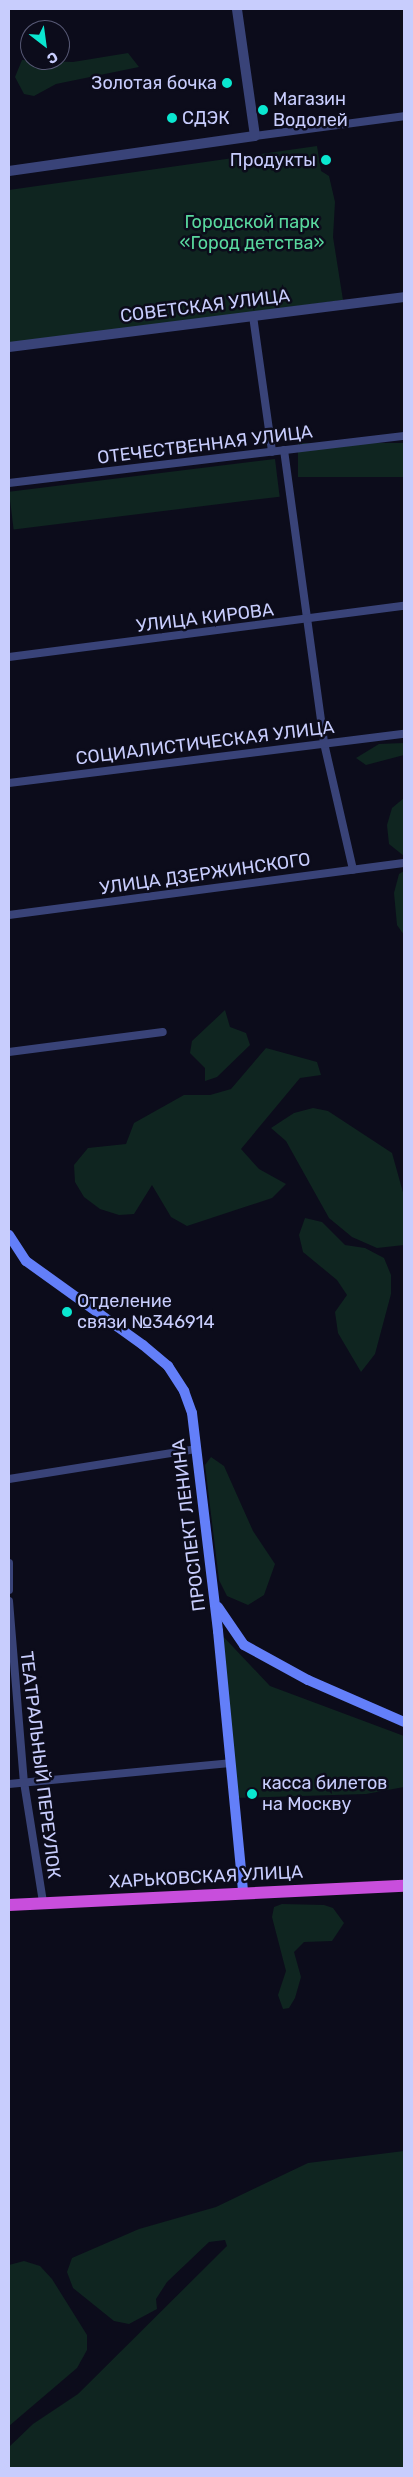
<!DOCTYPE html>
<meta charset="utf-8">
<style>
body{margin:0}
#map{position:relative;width:413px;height:2477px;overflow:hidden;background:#0c0c1b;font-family:Rubik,sans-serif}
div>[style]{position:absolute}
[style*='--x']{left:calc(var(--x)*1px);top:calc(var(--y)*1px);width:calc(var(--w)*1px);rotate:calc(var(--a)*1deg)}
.green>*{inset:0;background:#0f2520;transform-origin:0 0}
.minor>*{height:8px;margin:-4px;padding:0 4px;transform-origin:4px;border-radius:4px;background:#394378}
.tertiary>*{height:10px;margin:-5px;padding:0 5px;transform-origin:5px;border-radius:5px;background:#394378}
.secondary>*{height:10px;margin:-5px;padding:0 5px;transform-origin:5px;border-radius:5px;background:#637ff9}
.trunk>*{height:12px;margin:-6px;padding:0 6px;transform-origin:6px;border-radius:6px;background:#c84edc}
.dots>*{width:14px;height:14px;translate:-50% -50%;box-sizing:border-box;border:2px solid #0c0c1b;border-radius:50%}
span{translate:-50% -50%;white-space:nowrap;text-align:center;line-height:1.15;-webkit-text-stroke:5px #0c0c1b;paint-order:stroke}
.poi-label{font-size:18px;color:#c8cdfd}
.right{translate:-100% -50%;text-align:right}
.left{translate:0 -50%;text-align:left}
.park-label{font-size:18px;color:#59d89e}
.street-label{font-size:18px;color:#c8cdfd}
.frame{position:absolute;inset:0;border:10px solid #c8cdfd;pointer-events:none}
.north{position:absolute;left:20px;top:20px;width:50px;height:50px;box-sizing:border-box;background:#0c0c1b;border:1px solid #575975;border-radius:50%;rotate:150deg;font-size:14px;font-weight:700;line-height:20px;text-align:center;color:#c8cdfd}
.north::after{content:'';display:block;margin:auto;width:18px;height:22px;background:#0ae7d0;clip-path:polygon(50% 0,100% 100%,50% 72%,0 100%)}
</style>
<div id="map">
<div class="green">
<i style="clip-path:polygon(128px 53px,139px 67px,56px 84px,34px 96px,24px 94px,15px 77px,22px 60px,73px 62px)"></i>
<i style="clip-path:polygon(317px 146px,321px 171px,329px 176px,335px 202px,333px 237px,343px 300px,9px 344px,9px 190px)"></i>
<i style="left:404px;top:443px;width:34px;height:106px;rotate:90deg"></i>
<i style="left:275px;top:459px;width:38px;height:268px;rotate:83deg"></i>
<i style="clip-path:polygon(404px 743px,404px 755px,366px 765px,356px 758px,379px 744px)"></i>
<i style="clip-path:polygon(404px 798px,404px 856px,389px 844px,387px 825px,392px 808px)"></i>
<i style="clip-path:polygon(404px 871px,404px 935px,397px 925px,394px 893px,399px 874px)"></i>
<i style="clip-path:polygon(225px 1010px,230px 1027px,246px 1033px,250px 1045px,217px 1077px,205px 1081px,205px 1068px,190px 1053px,192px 1041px)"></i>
<i style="clip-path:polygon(266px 1048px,317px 1062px,321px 1075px,300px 1078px,241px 1149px,259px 1169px,286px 1184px,272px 1198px,187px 1226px,171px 1217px,152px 1185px,134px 1214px,119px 1215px,100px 1209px,84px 1197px,75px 1182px,74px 1165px,88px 1148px,126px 1144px,134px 1123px,184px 1095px,210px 1095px,231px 1089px)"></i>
<i style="clip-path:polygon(313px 1108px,328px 1111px,392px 1153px,404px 1196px,404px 1245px,377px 1248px,352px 1237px,329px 1218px,286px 1141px,271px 1128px,294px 1113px)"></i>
<i style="clip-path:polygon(305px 1218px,322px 1222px,345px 1245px,365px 1248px,384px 1258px,391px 1275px,391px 1294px,375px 1354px,361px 1372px,338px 1333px,335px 1312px,347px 1295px,337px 1280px,303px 1252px,299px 1235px)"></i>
<i style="clip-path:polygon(211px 1457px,224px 1466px,253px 1531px,275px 1564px,264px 1595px,248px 1605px,227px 1596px,219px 1580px,205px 1465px)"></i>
<i style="clip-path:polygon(218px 1631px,270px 1686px,404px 1736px,404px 1787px,366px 1794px,235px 1798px)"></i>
<i style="clip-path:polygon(282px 1904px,324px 1905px,333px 1908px,344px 1923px,332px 1941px,304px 1942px,294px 1952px,301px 1977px,295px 1998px,289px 2008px,283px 2009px,278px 1995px,286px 1971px,272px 1917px,274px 1907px)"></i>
<i style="clip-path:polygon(404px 2151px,404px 2468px,9px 2468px,9px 2447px,33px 2424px,78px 2394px,227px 2246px,225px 2240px,209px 2242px,167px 2282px,156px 2299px,157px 2309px,129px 2324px,114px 2321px,73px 2288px,67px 2272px,72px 2258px,139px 2229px,216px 2207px,308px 2163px)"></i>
<i style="clip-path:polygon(24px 2261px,40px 2266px,52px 2279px,87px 2335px,87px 2350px,77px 2368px,9px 2426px,9px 2265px)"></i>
</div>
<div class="minor">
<i style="--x:255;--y:136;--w:150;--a:-7.6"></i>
<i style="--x:253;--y:316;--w:137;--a:82"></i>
<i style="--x:284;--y:450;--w:296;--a:82.2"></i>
<i style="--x:324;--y:743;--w:130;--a:77.1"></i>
<i style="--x:9;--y:483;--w:398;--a:-6.8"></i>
<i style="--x:9;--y:657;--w:398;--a:-7.4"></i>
<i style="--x:9;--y:783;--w:398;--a:-7.1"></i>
<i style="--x:9;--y:915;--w:398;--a:-7.5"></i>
<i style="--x:9;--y:1052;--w:155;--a:-7.4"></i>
<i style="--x:9;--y:1479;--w:189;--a:-9.1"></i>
<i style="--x:9;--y:1563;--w:27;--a:90"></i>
<i style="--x:9;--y:1601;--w:182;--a:85.3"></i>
<i style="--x:24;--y:1782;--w:121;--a:81"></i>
<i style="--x:9;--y:1784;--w:222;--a:-5.4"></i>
</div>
<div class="tertiary">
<i style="--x:9;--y:171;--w:248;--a:-8.1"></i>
<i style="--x:255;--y:136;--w:128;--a:-98.1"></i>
<i style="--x:9;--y:347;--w:398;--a:-7.2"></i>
</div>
<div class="secondary">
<i style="--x:9;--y:1235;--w:31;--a:57"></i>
<i style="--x:26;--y:1261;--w:144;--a:35.7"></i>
<i style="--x:143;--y:1345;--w:33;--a:40"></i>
<i style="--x:168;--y:1366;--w:30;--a:57"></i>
<i style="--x:184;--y:1391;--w:23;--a:70"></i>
<i style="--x:192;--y:1413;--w:220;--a:83.2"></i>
<i style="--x:218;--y:1631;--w:263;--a:84.5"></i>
<i style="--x:218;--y:1607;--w:46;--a:55.6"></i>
<i style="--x:244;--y:1645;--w:73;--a:28.7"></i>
<i style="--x:308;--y:1680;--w:105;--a:23.6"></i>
</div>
<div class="trunk">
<i style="--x:9;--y:1905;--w:395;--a:-2.8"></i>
</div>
<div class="dots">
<i style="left:227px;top:83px;background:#0ae7d0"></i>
<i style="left:263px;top:110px;background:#0ae7d0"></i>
<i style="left:172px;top:118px;background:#0ae7d0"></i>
<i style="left:326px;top:160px;background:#0ae7d0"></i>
<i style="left:67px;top:1312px;background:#0ae7d0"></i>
<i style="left:252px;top:1794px;background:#0ae7d0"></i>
</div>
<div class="poi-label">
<span class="right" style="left:217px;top:83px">Золотая бочка</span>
<span class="left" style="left:273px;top:110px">Магазин<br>Водолей</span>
<span class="left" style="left:182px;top:118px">СДЭК</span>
<span class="right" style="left:316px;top:160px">Продукты</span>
<span class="left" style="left:77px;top:1312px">Отделение<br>связи №346914</span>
<span class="left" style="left:262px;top:1794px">касса билетов<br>на Москву</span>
</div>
<div class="park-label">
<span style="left:252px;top:233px">Городской парк<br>«Город детства»</span>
</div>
<div class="street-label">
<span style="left:205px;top:306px;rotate:-7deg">СОВЕТСКАЯ УЛИЦА</span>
<span style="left:205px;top:445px;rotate:-7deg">ОТЕЧЕСТВЕННАЯ УЛИЦА</span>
<span style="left:205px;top:618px;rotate:-7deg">УЛИЦА КИРОВА</span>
<span style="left:205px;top:743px;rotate:-7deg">СОЦИАЛИСТИЧЕСКАЯ УЛИЦА</span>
<span style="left:205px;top:874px;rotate:-8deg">УЛИЦА ДЗЕРЖИНСКОГО</span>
<span style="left:189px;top:1525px;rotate:-97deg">ПРОСПЕКТ ЛЕНИНА</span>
<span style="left:40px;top:1765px;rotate:83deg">ТЕАТРАЛЬНЫЙ ПЕРЕУЛОК</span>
<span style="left:206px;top:1877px;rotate:-3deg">ХАРЬКОВСКАЯ УЛИЦА</span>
</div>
<div class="frame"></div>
<div class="north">С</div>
</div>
